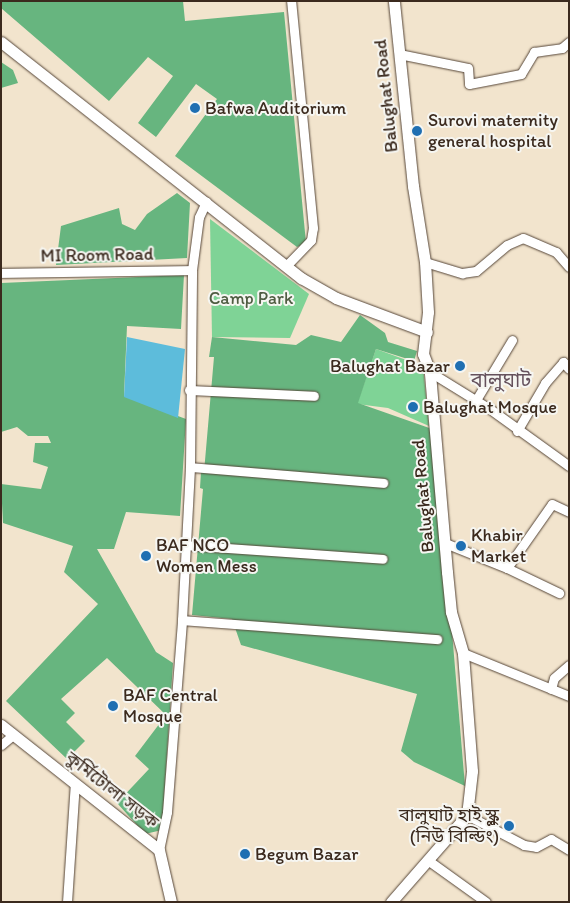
<!DOCTYPE html>
<meta charset="utf-8">
<style>
body{margin:0}
#map{position:relative;width:570px;height:903px;overflow:hidden;background:#f2e4cd;font-family:Itim,"Noto Sans Bengali",sans-serif}
div>[style]{position:absolute}
[style*='--x']{left:calc(var(--x)*1px);top:calc(var(--y)*1px);width:calc(var(--w)*1px);rotate:calc(var(--a)*1deg)}
.green>*{inset:0;background:#7fd396}
.forest>*{inset:0;background:#67b57f}
.water>*{inset:0;background:#5dbcdb}
.roads{filter:drop-shadow(0 0 1px #564638) drop-shadow(0 0 1px #564638)}
.street>*{height:9px;margin:-4.5px;padding:0 4.5px;transform-origin:4.5px;border-radius:4.5px;background:#fff}
.secondary>*{height:11px;margin:-5.5px;padding:0 5.5px;transform-origin:5.5px;border-radius:5.5px;background:#fff}
.dots>*{width:14px;height:14px;translate:-50% -50%;box-sizing:border-box;border:2px solid #f6f6f2;border-radius:50%}
span{translate:-50% -50%;white-space:nowrap;text-align:center;line-height:1.15;-webkit-text-stroke:4px #f6f6f2;paint-order:stroke}
.street-label{font-size:18px;color:#3b2a1e}
.poi-label{font-size:18px;color:#3b2a1e}
.left{translate:0 -50%;text-align:left}
.right{translate:-100% -50%;text-align:right}
.park-label{font-size:18px;color:#4f5d42}
.quarter-label{font-size:20px;color:#65515c}
.frame{position:absolute;inset:0;border:2px solid #3b2a1e;pointer-events:none}
</style>
<div id="map">
<div class="green">
<i style="clip-path:polygon(210px 219px,309px 294px,290px 338px,212px 337px)"></i>
<i style="clip-path:polygon(376px 349px,423px 366px,429px 426px,388px 408px,357px 404px)"></i>
</div>
<div class="forest">
<i style="clip-path:polygon(1px 1px,183px 1px,185px 21px,284px 12px,306px 243px,297px 247px,175px 156px,217px 99px,196px 84px,156px 137px,138px 123px,173px 76px,148px 57px,109px 101px,1px 8px)"></i>
<i style="clip-path:polygon(1px 62px,13px 70px,18px 83px,1px 88px)"></i>
<i style="clip-path:polygon(177px 193px,190px 203px,187px 258px,56px 265px,61px 226px,119px 208px,122px 224px,135px 230px,147px 214px)"></i>
<i style="clip-path:polygon(184px 275px,181px 329px,127px 326px,124px 396px,186px 419px,180px 516px,126px 512px,114px 549px,97px 549px,156px 652px,173px 663px,162px 830px,145px 834px,117px 803px,149px 769px,135px 756px,166px 715px,107px 658px,61px 699px,75px 713px,66px 722px,85px 741px,67px 759px,6px 701px,98px 604px,64px 572px,73px 546px,3px 523px,1px 484px,41px 489px,48px 467px,33px 462px,35px 443px,51px 443px,48px 436px,28px 436px,17px 427px,1px 432px,1px 283px)"></i>
<i style="clip-path:polygon(360px 315px,385px 333px,388px 342px,417px 351px,414px 361px,376px 349px,358px 403px,435px 430px,465px 786px,414px 762px,401px 751px,417px 694px,241px 645px,232px 619px,192px 615px,203px 489px,200px 488px,201px 472px,204px 472px,214px 357px,209px 357px,212px 337px,296px 345px,311px 335px,341px 342px)"></i>
</div>
<div class="water">
<i style="clip-path:polygon(127px 337px,185px 349px,178px 418px,124px 397px)"></i>
</div>
<div class="roads">
<div class="street">
<i style="--x:399;--y:54;--w:70;--a:11.5"></i>
<i style="--x:468;--y:68;--w:16;--a:86"></i>
<i style="--x:469;--y:84;--w:53;--a:-10.9"></i>
<i style="--x:521;--y:74;--w:26;--a:-59"></i>
<i style="--x:534;--y:52;--w:28;--a:-8"></i>
<i style="--x:562;--y:48;--w:9;--a:-41"></i>
<i style="--x:425;--y:262;--w:39;--a:17"></i>
<i style="--x:462;--y:273;--w:14;--a:-8"></i>
<i style="--x:476;--y:271;--w:40;--a:-40"></i>
<i style="--x:507;--y:245;--w:17;--a:-24"></i>
<i style="--x:523;--y:238;--w:36;--a:23"></i>
<i style="--x:556;--y:252;--w:20;--a:49"></i>
<i style="--x:286;--y:266;--w:36;--a:-46"></i>
<i style="--x:311;--y:240;--w:12;--a:-81"></i>
<i style="--x:313;--y:228;--w:228;--a:-95.5"></i>
<i style="--x:1;--y:273;--w:191;--a:-0.9"></i>
<i style="--x:430;--y:372;--w:70;--a:31.7"></i>
<i style="--x:490;--y:409;--w:97;--a:35.8"></i>
<i style="--x:189;--y:390;--w:125;--a:2.7"></i>
<i style="--x:476;--y:400;--w:70;--a:-59"></i>
<i style="--x:517;--y:431;--w:56;--a:-59.7"></i>
<i style="--x:545;--y:383;--w:28;--a:-49"></i>
<i style="--x:563;--y:362;--w:9;--a:49"></i>
<i style="--x:190;--y:467;--w:194;--a:4.7"></i>
<i style="--x:445;--y:543;--w:67;--a:22"></i>
<i style="--x:507;--y:568;--w:78;--a:-54.9"></i>
<i style="--x:552;--y:504;--w:19;--a:25"></i>
<i style="--x:185;--y:545;--w:198;--a:4"></i>
<i style="--x:507;--y:568;--w:58;--a:25.7"></i>
<i style="--x:182;--y:620;--w:256;--a:4.3"></i>
<i style="--x:463;--y:653;--w:114;--a:22.1"></i>
<i style="--x:551;--y:689;--w:11;--a:-75"></i>
<i style="--x:554;--y:678;--w:20;--a:-41"></i>
<i style="--x:1;--y:745;--w:16;--a:-40"></i>
<i style="--x:467;--y:815;--w:64;--a:27.8"></i>
<i style="--x:524;--y:845;--w:12;--a:9"></i>
<i style="--x:536;--y:847;--w:17;--a:-28"></i>
<i style="--x:551;--y:839;--w:21;--a:31"></i>
<i style="--x:159;--y:850;--w:39;--a:-78"></i>
<i style="--x:167;--y:812;--w:193;--a:-85.5"></i>
<i style="--x:182;--y:620;--w:153;--a:-87"></i>
<i style="--x:190;--y:467;--w:197;--a:-89.4"></i>
<i style="--x:192;--y:270;--w:53;--a:-82.5"></i>
<i style="--x:199;--y:217;--w:17;--a:-65"></i>
<i style="--x:429;--y:861;--w:70;--a:35.7"></i>
<i style="--x:67;--y:902;--w:119;--a:-86.2"></i>
</div>
<div class="secondary">
<i style="--x:1;--y:42;--w:382;--a:38.2"></i>
<i style="--x:301;--y:278;--w:40;--a:29.7"></i>
<i style="--x:336;--y:298;--w:97;--a:20.5"></i>
<i style="--x:1;--y:725;--w:201;--a:38.3"></i>
<i style="--x:159;--y:850;--w:53;--a:77"></i>
<i style="--x:391;--y:902;--w:116;--a:-48.9"></i>
<i style="--x:467;--y:815;--w:44;--a:-83.5"></i>
<i style="--x:472;--y:771;--w:118;--a:-94.4"></i>
<i style="--x:463;--y:653;--w:43;--a:-106.3"></i>
<i style="--x:451;--y:612;--w:40;--a:-95.7"></i>
<i style="--x:447;--y:572;--w:201;--a:-94.9"></i>
<i style="--x:430;--y:372;--w:19;--a:-111"></i>
<i style="--x:423;--y:354;--w:42;--a:-83.2"></i>
<i style="--x:428;--y:312;--w:50;--a:-93.4"></i>
<i style="--x:425;--y:262;--w:77;--a:-99"></i>
<i style="--x:413;--y:186;--w:186;--a:-95.9"></i>
</div>
</div>
<div class="dots">
<i style="left:195px;top:108px;background:#1f6fb2"></i>
<i style="left:417px;top:131px;background:#1f6fb2"></i>
<i style="left:460px;top:366px;background:#1f6fb2"></i>
<i style="left:413px;top:407px;background:#1f6fb2"></i>
<i style="left:461px;top:546px;background:#1f6fb2"></i>
<i style="left:146px;top:556px;background:#1f6fb2"></i>
<i style="left:113px;top:706px;background:#1f6fb2"></i>
<i style="left:509px;top:826px;background:#1f6fb2"></i>
<i style="left:245px;top:854px;background:#1f6fb2"></i>
</div>
<div class="street-label">
<span style="left:386px;top:96px;rotate:-96deg">Balughat Road</span>
<span style="left:97px;top:255px;rotate:-1deg">MI Room Road</span>
<span style="left:423px;top:496px;rotate:-95deg">Balughat Road</span>
<span style="left:112px;top:790px;rotate:38deg">কুর্মিটোলা সড়ক</span>
</div>
<div class="poi-label">
<span class="left" style="left:205px;top:108px">Bafwa Auditorium</span>
<span class="left" style="left:428px;top:131px">Surovi maternity<br>general hospital</span>
<span class="right" style="left:450px;top:366px">Balughat Bazar</span>
<span class="left" style="left:423px;top:407px">Balughat Mosque</span>
<span class="left" style="left:471px;top:546px">Khabir<br>Market</span>
<span class="left" style="left:156px;top:556px">BAF NCO<br>Women Mess</span>
<span class="left" style="left:123px;top:706px">BAF Central<br>Mosque</span>
<span class="right" style="left:499px;top:826px">বালুঘাট হাই স্কুল<br>(নিউ বিল্ডিং)</span>
<span class="left" style="left:255px;top:854px">Begum Bazar</span>
</div>
<div class="park-label">
<span style="left:251px;top:298px">Camp Park</span>
</div>
<div class="quarter-label">
<span style="left:501px;top:380px">বালুঘাট</span>
</div>
<div class="frame"></div>
</div>
